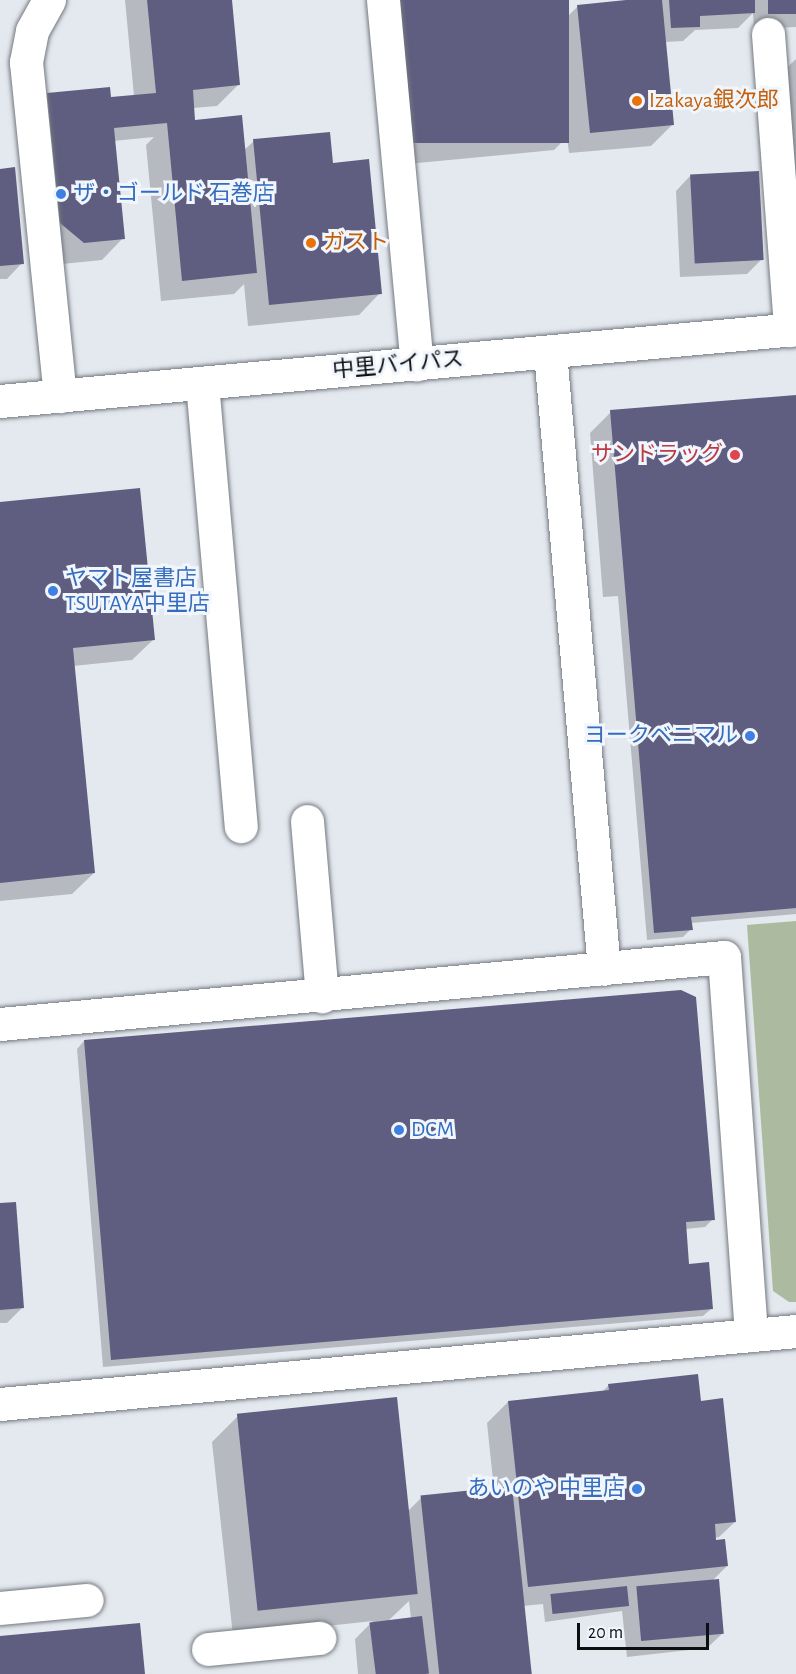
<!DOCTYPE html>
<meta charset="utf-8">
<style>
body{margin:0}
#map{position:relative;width:796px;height:1674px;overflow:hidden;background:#e4e9f0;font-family:"Alegreya Sans","Noto Sans JP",sans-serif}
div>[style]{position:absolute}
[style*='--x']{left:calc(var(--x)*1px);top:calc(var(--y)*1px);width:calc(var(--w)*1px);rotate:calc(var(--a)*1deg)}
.green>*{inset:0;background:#acbb9f}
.shadow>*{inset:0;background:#0003}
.building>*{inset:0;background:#605e80;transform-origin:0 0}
.roads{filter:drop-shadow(0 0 2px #74797f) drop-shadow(0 0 2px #74797f)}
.minor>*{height:33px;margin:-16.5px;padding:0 16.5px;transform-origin:16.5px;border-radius:16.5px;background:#fff}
.dots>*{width:16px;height:16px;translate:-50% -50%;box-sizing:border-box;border:3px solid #f1f6fd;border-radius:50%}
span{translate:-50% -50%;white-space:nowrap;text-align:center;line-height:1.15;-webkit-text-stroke:6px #f1f6fd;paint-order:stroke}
.food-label{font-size:22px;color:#c56008}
.left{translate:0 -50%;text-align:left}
.shop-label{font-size:22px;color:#366cbe}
.right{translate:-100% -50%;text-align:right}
.street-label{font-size:22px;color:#0c0e10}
.health-label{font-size:22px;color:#be3a42}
.scale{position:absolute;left:577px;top:1623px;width:132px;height:27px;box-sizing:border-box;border:3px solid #0c0e10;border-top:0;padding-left:8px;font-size:18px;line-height:21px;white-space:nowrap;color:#0c0e10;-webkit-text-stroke:4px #f1f6fd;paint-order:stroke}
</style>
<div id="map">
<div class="green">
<i style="clip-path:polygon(796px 921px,796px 1302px,789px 1302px,773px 1291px,747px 925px)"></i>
</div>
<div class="shadow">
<i style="clip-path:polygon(125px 0,230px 0,238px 85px,217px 106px,193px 108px,191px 122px,243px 151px,254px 141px,332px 165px,380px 293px,359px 315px,248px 326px,244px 284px,234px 294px,161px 301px,146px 145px,154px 137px,113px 141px,123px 238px,102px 260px,62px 264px,27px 115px,48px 94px,110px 100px,134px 96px)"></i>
<i style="clip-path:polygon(370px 0,567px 0,569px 15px,578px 6px,642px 0,796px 0,796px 27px,754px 29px,753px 13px,738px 28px,695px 30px,683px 41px,665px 42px,673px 124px,651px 146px,569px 153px,567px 137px,554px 150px,386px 166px)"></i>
<i style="clip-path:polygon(796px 59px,796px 193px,780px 74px)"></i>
<i style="clip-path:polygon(0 170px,22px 263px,7px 279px,0 279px)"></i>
<i style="clip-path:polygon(691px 175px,762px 259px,747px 274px,680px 277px,676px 191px)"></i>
<i style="clip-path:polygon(796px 396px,796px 914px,691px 923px,691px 929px,683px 937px,647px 940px,618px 596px,603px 597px,590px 433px,611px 412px)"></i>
<i style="clip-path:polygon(0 503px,154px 639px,132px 660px,73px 666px,94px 873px,72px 894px,0 901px)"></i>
<i style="clip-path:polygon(84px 1041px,713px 1219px,705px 1227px,685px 1229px,688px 1265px,711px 1309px,703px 1316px,103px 1367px,77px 1049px)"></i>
<i style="clip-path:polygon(0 1205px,23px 1307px,7px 1323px,0 1323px)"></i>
<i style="clip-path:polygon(evenodd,609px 1385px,700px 1404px,735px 1522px,719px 1537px,714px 1538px,727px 1566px,711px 1582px,723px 1633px,707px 1648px,627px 1657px,622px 1611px,545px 1622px,543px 1604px,523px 1606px,530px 1674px,358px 1674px,355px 1639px,373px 1621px,233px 1636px,212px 1442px,238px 1416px,407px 1512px,421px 1498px,494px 1490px,487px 1423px,508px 1402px,601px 1393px,609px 1385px,409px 1601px,411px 1619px,388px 1621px,409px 1601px)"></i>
</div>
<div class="building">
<i style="clip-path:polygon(147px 0,232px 0,240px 85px,193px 90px,195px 120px,242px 115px,257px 273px,182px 281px,167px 123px,114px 128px,125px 239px,84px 243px,60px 223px,47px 93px,110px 87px,111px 97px,156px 93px)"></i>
<i style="left:398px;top:0;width:171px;height:143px"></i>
<i style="clip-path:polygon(626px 0,662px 0,674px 125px,590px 133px,577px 5px)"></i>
<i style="clip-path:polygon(669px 0,755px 0,755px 13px,700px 16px,700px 27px,671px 28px)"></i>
<i style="left:768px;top:0;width:28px;height:14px"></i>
<i style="clip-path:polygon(330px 132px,333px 163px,369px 159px,382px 294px,269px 305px,253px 139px)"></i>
<i style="clip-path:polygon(15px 167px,24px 264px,0 266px,0 169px)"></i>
<i style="left:759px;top:171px;width:89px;height:69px;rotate:87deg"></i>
<i style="clip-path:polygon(796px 395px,796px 908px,691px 917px,693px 930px,654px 933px,610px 410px)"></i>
<i style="clip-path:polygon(140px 488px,155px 640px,73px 648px,95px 873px,0 883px,0 502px)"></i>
<i style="clip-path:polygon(681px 990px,696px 997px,715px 1220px,686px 1222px,689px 1264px,709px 1262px,713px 1309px,111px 1360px,84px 1040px)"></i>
<i style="clip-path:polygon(16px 1202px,24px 1308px,0 1310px,0 1203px)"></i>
<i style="clip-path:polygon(698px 1374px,701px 1401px,723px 1398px,736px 1522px,715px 1524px,716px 1540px,725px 1539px,728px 1566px,528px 1587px,508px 1401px,609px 1390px,608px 1384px)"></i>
<i style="left:397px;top:1397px;width:198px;height:161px;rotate:84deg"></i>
<i style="left:512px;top:1486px;width:189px;height:92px;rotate:84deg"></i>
<i style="left:719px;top:1579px;width:55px;height:83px;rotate:85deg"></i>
<i style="left:627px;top:1586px;width:20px;height:77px;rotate:84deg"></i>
<i style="left:422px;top:1616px;width:58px;height:53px;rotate:83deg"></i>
<i style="clip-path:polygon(140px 1623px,145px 1674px,0 1674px,0 1636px)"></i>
</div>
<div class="roads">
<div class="minor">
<i style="--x:49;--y:0;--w:35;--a:119"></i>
<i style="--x:32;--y:31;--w:32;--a:101"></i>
<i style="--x:26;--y:62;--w:336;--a:84.2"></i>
<i style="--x:383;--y:0;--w:366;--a:84.7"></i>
<i style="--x:768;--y:34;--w:297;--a:85.7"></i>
<i style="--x:550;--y:352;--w:619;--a:85"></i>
<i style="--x:202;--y:383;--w:445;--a:85"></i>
<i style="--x:0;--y:401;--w:799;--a:-5.17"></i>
<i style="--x:307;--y:821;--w:176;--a:85.1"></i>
<i style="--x:0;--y:1024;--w:727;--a:-5.29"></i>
<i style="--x:724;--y:957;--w:379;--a:85.9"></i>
<i style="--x:0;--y:1404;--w:799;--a:-5.24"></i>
<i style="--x:0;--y:1608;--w:87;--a:-5.3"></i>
<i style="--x:208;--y:1649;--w:112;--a:-5.7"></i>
</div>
</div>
<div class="dots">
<i style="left:637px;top:101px;background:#e8710a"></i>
<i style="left:61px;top:194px;background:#3f7fe0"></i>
<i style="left:311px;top:243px;background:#e8710a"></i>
<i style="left:735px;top:455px;background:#e0444e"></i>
<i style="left:53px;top:591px;background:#3f7fe0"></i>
<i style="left:750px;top:736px;background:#3f7fe0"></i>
<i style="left:399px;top:1130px;background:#3f7fe0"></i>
<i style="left:637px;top:1489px;background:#3f7fe0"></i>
</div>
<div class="food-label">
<span class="left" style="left:649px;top:101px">Izakaya銀次郎</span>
<span class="left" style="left:323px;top:243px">ガスト</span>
</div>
<div class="shop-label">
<span class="left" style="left:73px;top:194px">ザ・ゴールド 石巻店</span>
<span class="left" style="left:65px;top:591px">ヤマト屋書店<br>TSUTAYA中里店</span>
<span class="right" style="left:738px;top:736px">ヨークベニマル</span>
<span class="left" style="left:411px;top:1130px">DCM</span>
<span class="right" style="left:625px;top:1489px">あいのや 中里店</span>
</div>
<div class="street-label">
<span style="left:398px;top:365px;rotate:-5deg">中里バイパス</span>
</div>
<div class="health-label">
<span class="right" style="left:723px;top:455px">サンドラッグ</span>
</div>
<div class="scale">20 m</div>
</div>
